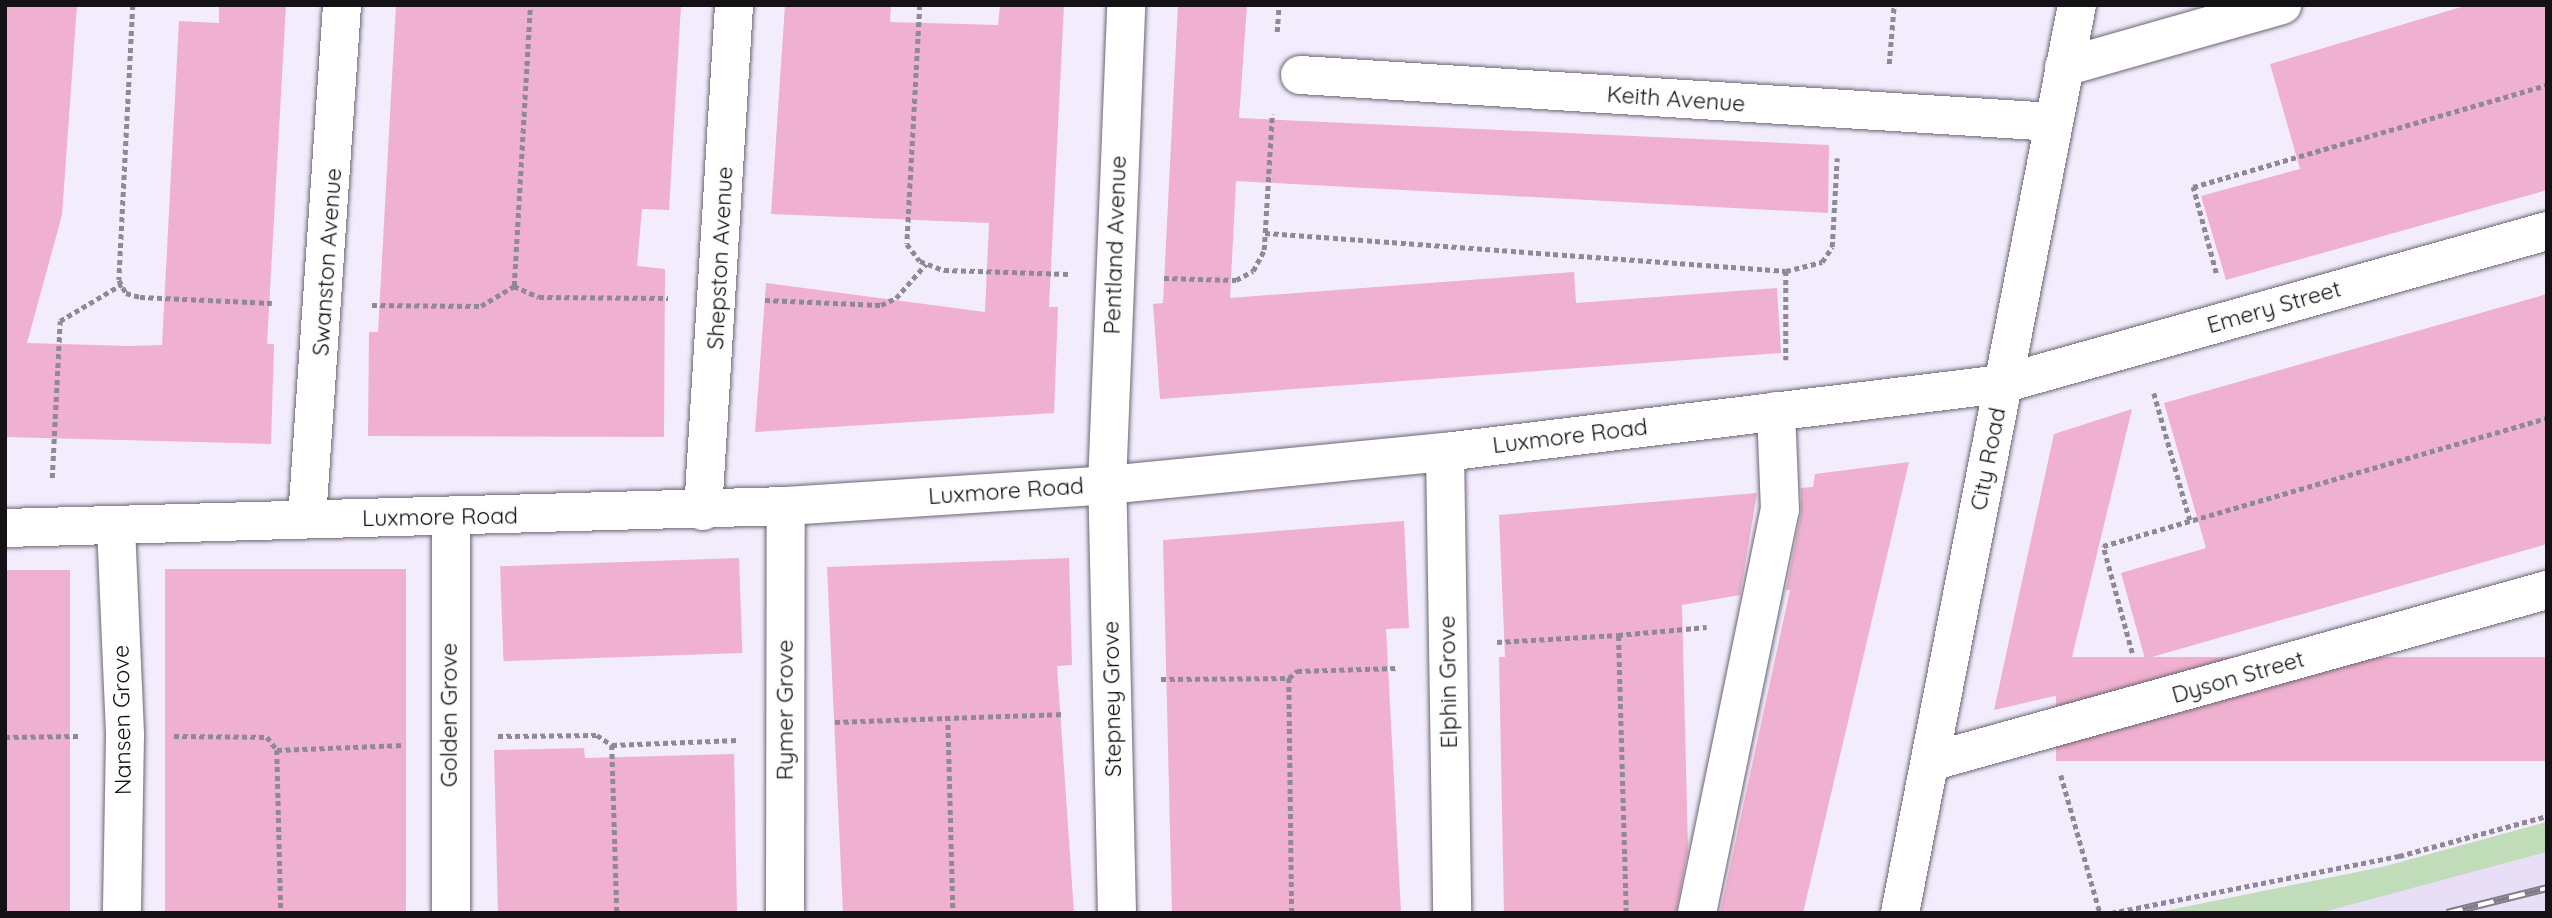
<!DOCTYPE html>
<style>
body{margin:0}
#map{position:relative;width:2552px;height:918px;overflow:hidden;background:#f3ecfd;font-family:Quicksand,sans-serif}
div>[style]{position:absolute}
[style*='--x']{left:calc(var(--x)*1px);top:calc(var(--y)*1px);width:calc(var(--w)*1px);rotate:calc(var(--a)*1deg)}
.built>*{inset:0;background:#e8def5}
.green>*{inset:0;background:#c0dcb8}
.building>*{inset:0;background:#efb1cf;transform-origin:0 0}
.path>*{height:4.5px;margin-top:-2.25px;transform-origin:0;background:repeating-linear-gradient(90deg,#8e8995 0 5px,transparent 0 8.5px)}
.roads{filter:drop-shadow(0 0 2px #6b6573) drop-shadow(0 0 2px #6b6573)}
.minor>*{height:38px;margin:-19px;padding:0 19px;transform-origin:19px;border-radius:19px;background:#fff}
.rail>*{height:8px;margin-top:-4px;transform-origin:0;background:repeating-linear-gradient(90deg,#fdfdfd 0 16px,#817d88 0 32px);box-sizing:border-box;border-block:2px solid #817d88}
span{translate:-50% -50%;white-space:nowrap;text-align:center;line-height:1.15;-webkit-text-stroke:6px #fdfdfd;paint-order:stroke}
.street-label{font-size:23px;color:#141217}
.frame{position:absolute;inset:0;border:7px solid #141217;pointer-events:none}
</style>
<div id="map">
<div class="built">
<i style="clip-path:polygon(2547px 852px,2547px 913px,2320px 913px)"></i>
</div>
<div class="green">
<i style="clip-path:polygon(2547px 822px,2547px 852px,2320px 913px,2154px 913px,2382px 867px)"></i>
</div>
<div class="building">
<i style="clip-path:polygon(5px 5px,77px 5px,62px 215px,27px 343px,129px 346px,162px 345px,179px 21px,219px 23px,219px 5px,286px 5px,267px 344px,274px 344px,271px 444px,5px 437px)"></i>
<i style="clip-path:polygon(396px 5px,681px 5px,669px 210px,642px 209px,637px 266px,665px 269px,664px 437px,368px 436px,369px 332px,378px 332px)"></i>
<i style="clip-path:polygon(785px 5px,891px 5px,890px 22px,998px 25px,1000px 5px,1064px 5px,1049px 307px,1058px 307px,1054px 413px,755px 432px,766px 283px,985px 312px,989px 223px,771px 214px)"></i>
<i style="clip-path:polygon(1178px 5px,1247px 5px,1239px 118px,1829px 145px,1828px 213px,1236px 181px,1230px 298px,1574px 272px,1576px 303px,1777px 288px,1781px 353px,1160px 399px,1153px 304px,1163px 303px)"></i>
<i style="clip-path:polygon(2468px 5px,2547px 5px,2547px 190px,2226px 280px,2201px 196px,2300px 169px,2270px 64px)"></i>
<i style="clip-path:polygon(2547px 294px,2547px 544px,2145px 659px,2121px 573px,2206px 548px,2164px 403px)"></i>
<i style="clip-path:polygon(2132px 409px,2063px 694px,1994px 710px,2054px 434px)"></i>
<i style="clip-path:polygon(1909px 462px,1803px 913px,1720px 913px,1790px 590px,1786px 590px,1801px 514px,1801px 488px,1813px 487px,1815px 474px)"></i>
<i style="clip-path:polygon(1757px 493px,1740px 595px,1682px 605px,1688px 849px,1676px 913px,1504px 913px,1499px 657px,1505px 657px,1499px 515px)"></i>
<i style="clip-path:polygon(1404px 521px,1409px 628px,1386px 629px,1401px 913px,1172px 913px,1163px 540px)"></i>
<i style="left:739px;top:558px;width:95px;height:239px;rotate:88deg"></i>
<i style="clip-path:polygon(1069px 558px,1072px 665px,1057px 666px,1074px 913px,843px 913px,827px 567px)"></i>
<i style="left:406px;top:569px;width:344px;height:241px;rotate:90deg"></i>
<i style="left:70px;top:570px;width:343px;height:65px;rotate:90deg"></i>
<i style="left:2547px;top:657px;width:104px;height:491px;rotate:90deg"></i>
<i style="clip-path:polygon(584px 748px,585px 758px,734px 754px,737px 913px,498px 913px,494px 750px)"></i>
</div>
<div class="path">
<i style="--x:133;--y:5;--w:275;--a:92.9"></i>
<i style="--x:119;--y:280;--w:15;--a:62"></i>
<i style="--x:126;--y:293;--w:15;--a:16"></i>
<i style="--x:140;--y:297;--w:132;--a:2.6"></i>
<i style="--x:920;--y:5;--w:239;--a:93.1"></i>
<i style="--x:907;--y:244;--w:21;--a:53"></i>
<i style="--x:920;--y:261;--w:26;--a:21"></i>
<i style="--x:944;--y:270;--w:124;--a:1.8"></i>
<i style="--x:1277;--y:32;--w:27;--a:-86"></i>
<i style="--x:1889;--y:64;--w:59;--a:-85.2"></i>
<i style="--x:1265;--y:233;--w:522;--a:4.17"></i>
<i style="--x:1786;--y:271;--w:89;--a:90"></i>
<i style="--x:1786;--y:271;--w:37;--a:-14"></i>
<i style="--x:1822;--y:262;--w:18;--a:-56"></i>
<i style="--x:1832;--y:247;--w:89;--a:-86.8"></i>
<i style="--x:2216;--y:273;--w:89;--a:-105"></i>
<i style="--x:2193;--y:187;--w:368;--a:-16.1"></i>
<i style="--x:1164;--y:278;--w:72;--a:1.6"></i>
<i style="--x:1236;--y:280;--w:19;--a:-28"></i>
<i style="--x:1253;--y:271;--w:24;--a:-62"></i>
<i style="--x:1264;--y:250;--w:136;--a:-86.6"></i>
<i style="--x:514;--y:286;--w:27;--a:24"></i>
<i style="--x:539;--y:297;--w:129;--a:0.4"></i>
<i style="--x:765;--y:300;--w:116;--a:2.5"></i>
<i style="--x:881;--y:305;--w:17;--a:-25"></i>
<i style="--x:896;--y:298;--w:45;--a:-48.6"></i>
<i style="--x:372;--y:305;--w:109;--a:0.5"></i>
<i style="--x:481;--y:306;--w:39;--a:-31"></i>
<i style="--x:514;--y:286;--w:281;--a:-86.7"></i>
<i style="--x:2154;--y:393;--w:132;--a:74.2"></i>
<i style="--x:52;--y:478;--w:157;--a:-87.1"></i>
<i style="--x:60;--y:321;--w:72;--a:-30.8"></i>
<i style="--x:1497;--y:642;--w:121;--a:-3.3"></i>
<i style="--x:2132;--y:653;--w:111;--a:-105.2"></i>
<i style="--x:2103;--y:546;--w:462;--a:-16.1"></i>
<i style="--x:1289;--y:678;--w:235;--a:89.3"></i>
<i style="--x:1161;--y:679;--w:128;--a:-0.4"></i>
<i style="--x:1289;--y:678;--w:11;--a:-41"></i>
<i style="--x:1297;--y:671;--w:101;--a:-1.7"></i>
<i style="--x:948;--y:716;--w:197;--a:88.5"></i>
<i style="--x:835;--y:722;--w:229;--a:-2"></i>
<i style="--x:174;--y:736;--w:93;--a:0.6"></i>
<i style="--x:267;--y:737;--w:16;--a:52"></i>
<i style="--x:277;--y:750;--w:127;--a:-2.3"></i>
<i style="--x:498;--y:736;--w:99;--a:-0.6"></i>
<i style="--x:597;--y:735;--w:18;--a:34"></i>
<i style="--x:612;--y:745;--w:126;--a:-2.3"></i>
<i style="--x:5;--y:737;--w:73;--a:-0.8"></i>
<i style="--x:612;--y:745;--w:168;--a:88.3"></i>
<i style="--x:277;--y:750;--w:163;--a:88.6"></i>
<i style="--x:2061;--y:775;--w:143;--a:74.2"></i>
<i style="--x:1626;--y:913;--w:278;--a:-91.6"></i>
<i style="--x:1618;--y:635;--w:89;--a:-5.1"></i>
<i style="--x:2111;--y:913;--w:294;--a:-11.2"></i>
<i style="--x:2399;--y:856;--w:153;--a:-15.1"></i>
</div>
<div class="roads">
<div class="minor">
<i style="--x:2064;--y:67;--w:227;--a:-15.9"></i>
<i style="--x:1300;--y:75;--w:754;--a:3.57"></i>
<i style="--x:1445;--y:452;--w:461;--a:89.1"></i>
<i style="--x:703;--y:511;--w:507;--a:-86.49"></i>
<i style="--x:451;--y:518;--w:395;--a:90"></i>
<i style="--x:307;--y:519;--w:515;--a:-86.1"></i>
<i style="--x:116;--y:527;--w:209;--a:87.5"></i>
<i style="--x:125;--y:736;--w:177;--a:91"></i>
<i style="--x:5;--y:528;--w:781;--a:-1.61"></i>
<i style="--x:786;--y:506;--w:322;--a:-3.7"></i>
<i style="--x:1107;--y:485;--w:340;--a:-5.6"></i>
<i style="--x:1445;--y:452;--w:561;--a:-6.96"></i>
<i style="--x:2002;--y:384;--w:566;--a:-15.68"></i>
<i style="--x:1930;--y:762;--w:641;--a:-15.58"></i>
<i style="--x:785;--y:913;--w:407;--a:-89.9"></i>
<i style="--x:1117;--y:913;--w:428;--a:-91.3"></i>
<i style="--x:1107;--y:485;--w:480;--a:-87.7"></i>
<i style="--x:1697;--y:913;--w:411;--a:-78.4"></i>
<i style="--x:1780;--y:510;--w:99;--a:-92.3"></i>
<i style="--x:1900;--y:913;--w:925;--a:-78.97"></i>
</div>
</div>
<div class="rail">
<i style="--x:2447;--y:913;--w:103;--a:-14"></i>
</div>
<div class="street-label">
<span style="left:1676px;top:99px;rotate:4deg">Keith Avenue</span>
<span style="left:1115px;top:245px;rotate:-88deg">Pentland Avenue</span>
<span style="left:720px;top:258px;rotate:-87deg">Shepston Avenue</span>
<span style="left:327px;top:262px;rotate:-86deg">Swanston Avenue</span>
<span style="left:2274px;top:307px;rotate:-16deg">Emery Street</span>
<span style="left:1570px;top:436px;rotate:-7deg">Luxmore Road</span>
<span style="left:1988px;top:459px;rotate:-79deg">City Road</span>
<span style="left:1006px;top:491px;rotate:-4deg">Luxmore Road</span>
<span style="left:440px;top:517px;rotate:-1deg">Luxmore Road</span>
<span style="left:2238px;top:677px;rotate:-16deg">Dyson Street</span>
<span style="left:1448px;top:682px;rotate:-91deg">Elphin Grove</span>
<span style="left:1112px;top:699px;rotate:-91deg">Stepney Grove</span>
<span style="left:785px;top:710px;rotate:-90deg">Rymer Grove</span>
<span style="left:449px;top:715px;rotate:-90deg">Golden Grove</span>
<span style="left:122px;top:720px;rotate:-91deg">Nansen Grove</span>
</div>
<div class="frame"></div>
</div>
